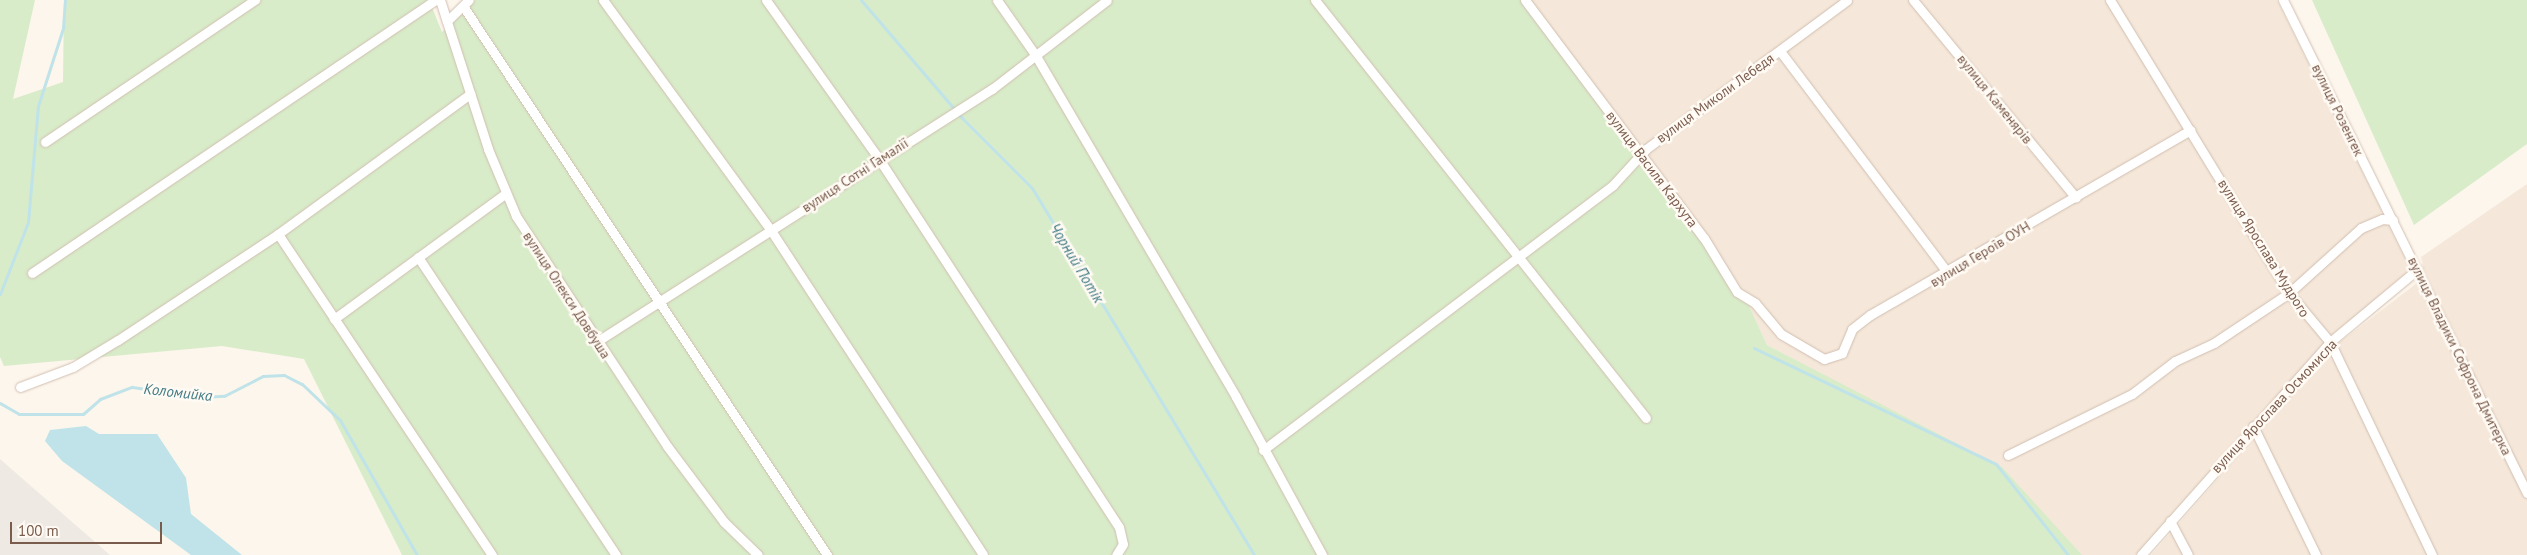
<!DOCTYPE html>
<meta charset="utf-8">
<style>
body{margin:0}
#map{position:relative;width:2527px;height:555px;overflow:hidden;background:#fdf6ec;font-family:"PT Sans",sans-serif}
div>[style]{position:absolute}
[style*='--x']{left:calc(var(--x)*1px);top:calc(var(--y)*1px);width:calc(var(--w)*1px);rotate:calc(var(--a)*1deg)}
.residential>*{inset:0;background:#f5e8da}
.industrial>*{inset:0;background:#efe9e4}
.green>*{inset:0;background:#d8ecc9}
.water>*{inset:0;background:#bfe3e8}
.stream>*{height:3px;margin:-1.5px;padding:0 1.5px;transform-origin:1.5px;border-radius:1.5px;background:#bfe3e8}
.roads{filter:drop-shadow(0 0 1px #d1beb0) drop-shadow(0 0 1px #d1beb0)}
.street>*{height:9px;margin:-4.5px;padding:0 4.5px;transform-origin:4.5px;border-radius:4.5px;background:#fff}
span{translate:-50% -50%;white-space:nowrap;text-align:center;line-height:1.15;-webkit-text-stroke:5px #fffaf3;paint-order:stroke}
.street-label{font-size:14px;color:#7a5c4d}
.water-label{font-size:15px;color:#437c86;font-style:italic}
.scale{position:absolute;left:10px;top:522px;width:152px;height:22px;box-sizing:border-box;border:2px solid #7a5c4d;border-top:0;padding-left:6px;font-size:15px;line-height:18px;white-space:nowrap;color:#7a5c4d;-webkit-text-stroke:4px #fffaf3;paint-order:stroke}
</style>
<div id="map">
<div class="residential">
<i style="clip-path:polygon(1527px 0,2277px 0,2412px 272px,2323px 346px,2145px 555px,2075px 555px,1824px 375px,1767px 345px,1741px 288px)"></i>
<i style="clip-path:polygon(2527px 184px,2527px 555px,2151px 555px,2335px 346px,2426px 276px,2421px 257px)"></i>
</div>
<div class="industrial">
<i style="clip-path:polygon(0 459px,110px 555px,0 555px)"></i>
</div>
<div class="green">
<i style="clip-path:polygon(0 0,35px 0,13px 99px,63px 82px,64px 0,429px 0,442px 32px,475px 0,1528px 0,1741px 288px,1767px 345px,2002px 467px,2082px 555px,402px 555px,304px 359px,222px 346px,4px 366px,0 357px)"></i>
<i style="clip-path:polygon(2312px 0,2527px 0,2527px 144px,2414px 225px)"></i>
</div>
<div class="water">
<i style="clip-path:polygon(86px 426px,99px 434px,157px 434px,186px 478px,191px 514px,242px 555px,191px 555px,62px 461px,45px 441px,50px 430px)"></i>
</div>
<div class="stream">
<i style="--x:861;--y:0;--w:155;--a:49.4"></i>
<i style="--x:962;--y:118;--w:99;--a:45"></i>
<i style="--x:1032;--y:188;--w:429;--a:58.8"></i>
<i style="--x:0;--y:294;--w:77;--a:-68.7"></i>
<i style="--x:28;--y:222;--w:116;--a:-85.1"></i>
<i style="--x:38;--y:106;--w:82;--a:-72.2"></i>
<i style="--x:63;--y:28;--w:28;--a:-86"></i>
<i style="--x:1754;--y:348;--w:268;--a:25.6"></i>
<i style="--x:1996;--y:464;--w:116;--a:51.6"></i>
<i style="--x:0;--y:403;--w:22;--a:30"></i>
<i style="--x:19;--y:414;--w:64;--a:0"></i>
<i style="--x:83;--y:414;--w:23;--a:-41"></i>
<i style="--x:100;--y:399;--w:34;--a:-21"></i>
<i style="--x:132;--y:387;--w:71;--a:8.1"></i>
<i style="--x:202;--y:397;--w:22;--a:-3"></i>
<i style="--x:224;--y:396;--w:44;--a:-27.1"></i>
<i style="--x:263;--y:376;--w:21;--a:-3"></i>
<i style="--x:284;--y:375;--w:20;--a:27"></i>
<i style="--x:302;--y:384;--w:52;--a:43.5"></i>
<i style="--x:340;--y:420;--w:155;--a:60.3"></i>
</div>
<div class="roads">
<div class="street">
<i style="--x:440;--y:0;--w:157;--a:72.1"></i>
<i style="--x:488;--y:149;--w:73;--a:67.3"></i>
<i style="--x:516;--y:216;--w:275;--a:56.7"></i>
<i style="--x:667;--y:446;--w:95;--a:53.1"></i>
<i style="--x:724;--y:522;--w:47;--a:44.1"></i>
<i style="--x:603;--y:0;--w:283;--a:53.9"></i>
<i style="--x:770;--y:229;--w:389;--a:56.8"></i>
<i style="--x:766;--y:0;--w:195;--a:54.6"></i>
<i style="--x:879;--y:159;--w:439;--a:56.9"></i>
<i style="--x:1119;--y:527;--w:17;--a:77"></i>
<i style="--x:1123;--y:544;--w:13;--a:122"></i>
<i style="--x:997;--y:0;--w:68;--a:55.1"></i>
<i style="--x:1036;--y:56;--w:395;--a:59.6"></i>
<i style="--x:1236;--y:397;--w:180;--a:61.4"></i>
<i style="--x:1315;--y:0;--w:533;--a:51.63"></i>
<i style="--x:1525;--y:0;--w:298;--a:53.1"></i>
<i style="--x:1704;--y:238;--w:63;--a:58.6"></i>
<i style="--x:1737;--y:292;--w:21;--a:31"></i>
<i style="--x:1755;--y:303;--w:40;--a:50"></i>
<i style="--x:1781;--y:334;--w:50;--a:30.2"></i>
<i style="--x:1824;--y:359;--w:19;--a:-18"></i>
<i style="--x:1842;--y:353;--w:26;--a:-67"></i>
<i style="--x:1852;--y:329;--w:23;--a:-38"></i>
<i style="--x:1870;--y:315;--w:370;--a:-30"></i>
<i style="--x:1913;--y:0;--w:256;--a:50.5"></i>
<i style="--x:2110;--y:0;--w:343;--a:58.6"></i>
<i style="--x:2289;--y:293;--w:64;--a:50.1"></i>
<i style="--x:2330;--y:342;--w:236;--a:64.4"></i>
<i style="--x:2283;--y:0;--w:550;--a:63.67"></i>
<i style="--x:463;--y:6;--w:659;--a:56.45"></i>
<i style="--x:447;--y:21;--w:30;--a:-44"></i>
<i style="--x:1780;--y:51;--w:277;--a:52.9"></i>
<i style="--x:45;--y:142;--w:254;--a:-34.1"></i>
<i style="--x:278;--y:234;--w:386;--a:56.3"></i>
<i style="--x:418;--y:257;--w:358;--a:56.4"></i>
<i style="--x:32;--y:273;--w:487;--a:-34.1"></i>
<i style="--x:334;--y:319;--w:212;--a:-36.2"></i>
<i style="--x:596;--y:342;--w:470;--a:-32.6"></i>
<i style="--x:992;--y:89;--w:145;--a:-37.7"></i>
<i style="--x:20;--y:387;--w:57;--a:-20.7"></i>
<i style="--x:73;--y:367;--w:52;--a:-31"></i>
<i style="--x:118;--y:340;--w:192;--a:-33.5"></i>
<i style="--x:278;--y:234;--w:238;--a:-36.1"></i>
<i style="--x:2253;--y:426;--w:144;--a:64"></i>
<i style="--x:1263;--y:450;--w:439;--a:-37.1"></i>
<i style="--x:1613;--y:185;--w:49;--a:-47.5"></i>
<i style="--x:1646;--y:149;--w:250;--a:-36.5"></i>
<i style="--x:2008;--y:455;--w:138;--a:-26.2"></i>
<i style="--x:2132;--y:394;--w:54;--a:-37.5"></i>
<i style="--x:2175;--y:361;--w:43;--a:-24.8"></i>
<i style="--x:2214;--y:343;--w:90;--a:-33.7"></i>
<i style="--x:2289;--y:293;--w:97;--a:-42.1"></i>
<i style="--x:2361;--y:228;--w:23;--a:-23"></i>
<i style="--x:2382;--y:219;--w:11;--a:5"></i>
<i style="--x:2170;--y:521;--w:38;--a:62"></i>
<i style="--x:2141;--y:555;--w:285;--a:-48.4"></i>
<i style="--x:2330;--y:342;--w:114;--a:-39.7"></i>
</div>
</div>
<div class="street-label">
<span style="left:1715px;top:98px;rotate:-36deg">вулиця Миколи Лебедя</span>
<span style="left:1995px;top:99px;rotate:51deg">вулиця Каменярів</span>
<span style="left:2338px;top:110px;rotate:64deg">вулиця Розенгек</span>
<span style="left:1652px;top:169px;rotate:53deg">вулиця Василя Кархута</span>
<span style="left:855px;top:175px;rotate:-33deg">вулиця Сотні Гамалії</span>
<span style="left:2264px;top:248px;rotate:58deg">вулиця Ярослава Мудрого</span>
<span style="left:1980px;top:254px;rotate:-31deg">вулиця Героїв ОУН</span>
<span style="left:567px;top:295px;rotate:57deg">вулиця Олекси Довбуша</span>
<span style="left:2460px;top:356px;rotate:64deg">вулиця Владики Софрона Дмитерка</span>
<span style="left:2274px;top:406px;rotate:-47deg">вулиця Ярослава Осмомисла</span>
</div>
<div class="water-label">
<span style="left:1077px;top:263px;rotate:59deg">Чорний Потік</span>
<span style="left:178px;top:392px;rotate:6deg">Коломийка</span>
</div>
<div class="scale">100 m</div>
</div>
